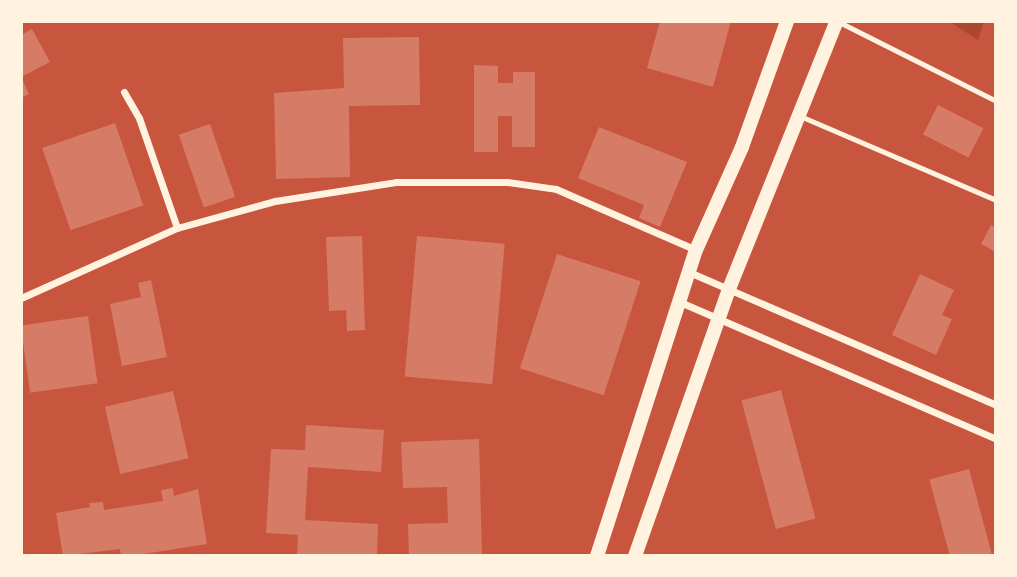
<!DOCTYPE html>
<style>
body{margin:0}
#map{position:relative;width:1017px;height:577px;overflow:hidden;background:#c8553d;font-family:Montserrat,sans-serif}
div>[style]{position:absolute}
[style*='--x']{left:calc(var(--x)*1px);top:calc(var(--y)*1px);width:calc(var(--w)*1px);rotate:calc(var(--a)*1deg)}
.green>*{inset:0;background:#ae4732}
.building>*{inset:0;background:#d67c66;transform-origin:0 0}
.service>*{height:5px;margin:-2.5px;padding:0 2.5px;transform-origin:2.5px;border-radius:2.5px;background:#fff3e0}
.minor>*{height:7px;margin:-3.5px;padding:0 3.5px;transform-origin:3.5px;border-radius:3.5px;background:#fff3e0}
.secondary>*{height:14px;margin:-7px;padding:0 7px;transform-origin:7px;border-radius:7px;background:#fff3e0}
span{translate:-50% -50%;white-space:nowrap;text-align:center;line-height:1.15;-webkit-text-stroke:7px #fff3e0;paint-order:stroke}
.frame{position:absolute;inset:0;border:23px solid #fff3e0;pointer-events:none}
</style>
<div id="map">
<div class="green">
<i style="clip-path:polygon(950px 21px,984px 21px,978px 40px,950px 22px)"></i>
</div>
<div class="building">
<i style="clip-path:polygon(660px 21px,731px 21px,713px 87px,647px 68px)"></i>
<i style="clip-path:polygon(32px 29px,50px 62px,21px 77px,21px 35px)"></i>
<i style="clip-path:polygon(419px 37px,420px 105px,349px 106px,350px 177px,276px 179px,274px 93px,344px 88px,343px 38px)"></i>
<i style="clip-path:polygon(474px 65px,498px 66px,498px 83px,513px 83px,513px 72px,535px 72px,535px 147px,512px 147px,512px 116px,498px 116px,498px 152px,474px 152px)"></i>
<i style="clip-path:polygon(21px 77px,29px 94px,21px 98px)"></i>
<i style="left:938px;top:105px;width:51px;height:33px;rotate:27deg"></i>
<i style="left:115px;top:123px;width:87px;height:77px;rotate:71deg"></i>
<i style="left:210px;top:124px;width:77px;height:33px;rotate:71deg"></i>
<i style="clip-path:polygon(599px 127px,687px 162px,660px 227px,639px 218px,644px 205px,578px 178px)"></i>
<i style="clip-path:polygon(991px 225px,996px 228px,996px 252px,981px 244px)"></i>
<i style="clip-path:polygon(362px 236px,365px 330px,347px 331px,346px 310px,329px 311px,326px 237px)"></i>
<i style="left:417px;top:236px;width:88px;height:141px;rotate:5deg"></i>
<i style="left:557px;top:254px;width:88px;height:120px;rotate:18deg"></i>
<i style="clip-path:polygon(920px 274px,954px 290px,942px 315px,952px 319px,936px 355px,892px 335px)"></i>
<i style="clip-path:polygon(151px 280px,167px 357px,122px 366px,110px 304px,141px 297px,138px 283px)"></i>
<i style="left:88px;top:316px;width:68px;height:68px;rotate:82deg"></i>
<i style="left:781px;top:390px;width:133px;height:41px;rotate:75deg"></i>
<i style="left:173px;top:391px;width:69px;height:70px;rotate:77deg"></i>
<i style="clip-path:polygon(306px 425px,384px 430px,381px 472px,308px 467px,305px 520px,378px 524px,377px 556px,297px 556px,298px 535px,266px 533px,271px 449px,305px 450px)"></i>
<i style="clip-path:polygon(479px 439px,482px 556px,409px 556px,408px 524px,448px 523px,447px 487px,403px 488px,401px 442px)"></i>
<i style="left:969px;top:469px;width:90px;height:41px;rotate:75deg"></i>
<i style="clip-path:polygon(173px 488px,174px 496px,198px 489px,207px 544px,131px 556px,121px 556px,120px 549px,63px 556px,56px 513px,90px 507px,89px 503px,103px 502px,104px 510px,163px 501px,161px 490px)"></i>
</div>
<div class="service">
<i style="--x:839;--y:22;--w:176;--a:26.7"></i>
<i style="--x:800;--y:116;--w:213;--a:23.2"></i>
</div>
<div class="minor">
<i style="--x:124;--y:92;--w:30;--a:60"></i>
<i style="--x:139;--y:118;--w:116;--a:70.9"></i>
<i style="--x:689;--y:272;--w:335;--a:23.4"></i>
<i style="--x:21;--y:298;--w:171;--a:-24.2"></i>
<i style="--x:177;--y:228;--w:102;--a:-15.4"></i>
<i style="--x:275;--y:201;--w:122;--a:-8.9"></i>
<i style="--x:396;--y:182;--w:111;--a:0"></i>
<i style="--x:507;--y:182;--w:49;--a:8.1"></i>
<i style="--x:556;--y:189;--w:153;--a:23.5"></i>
<i style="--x:680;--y:302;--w:344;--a:23.4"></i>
</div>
<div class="secondary">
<i style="--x:597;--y:556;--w:322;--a:-72.1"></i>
<i style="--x:696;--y:250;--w:113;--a:-65.9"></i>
<i style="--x:742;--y:147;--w:134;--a:-70.3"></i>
<i style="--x:635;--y:556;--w:283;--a:-70.6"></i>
<i style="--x:729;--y:289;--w:289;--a:-68.1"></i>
</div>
<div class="frame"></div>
</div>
